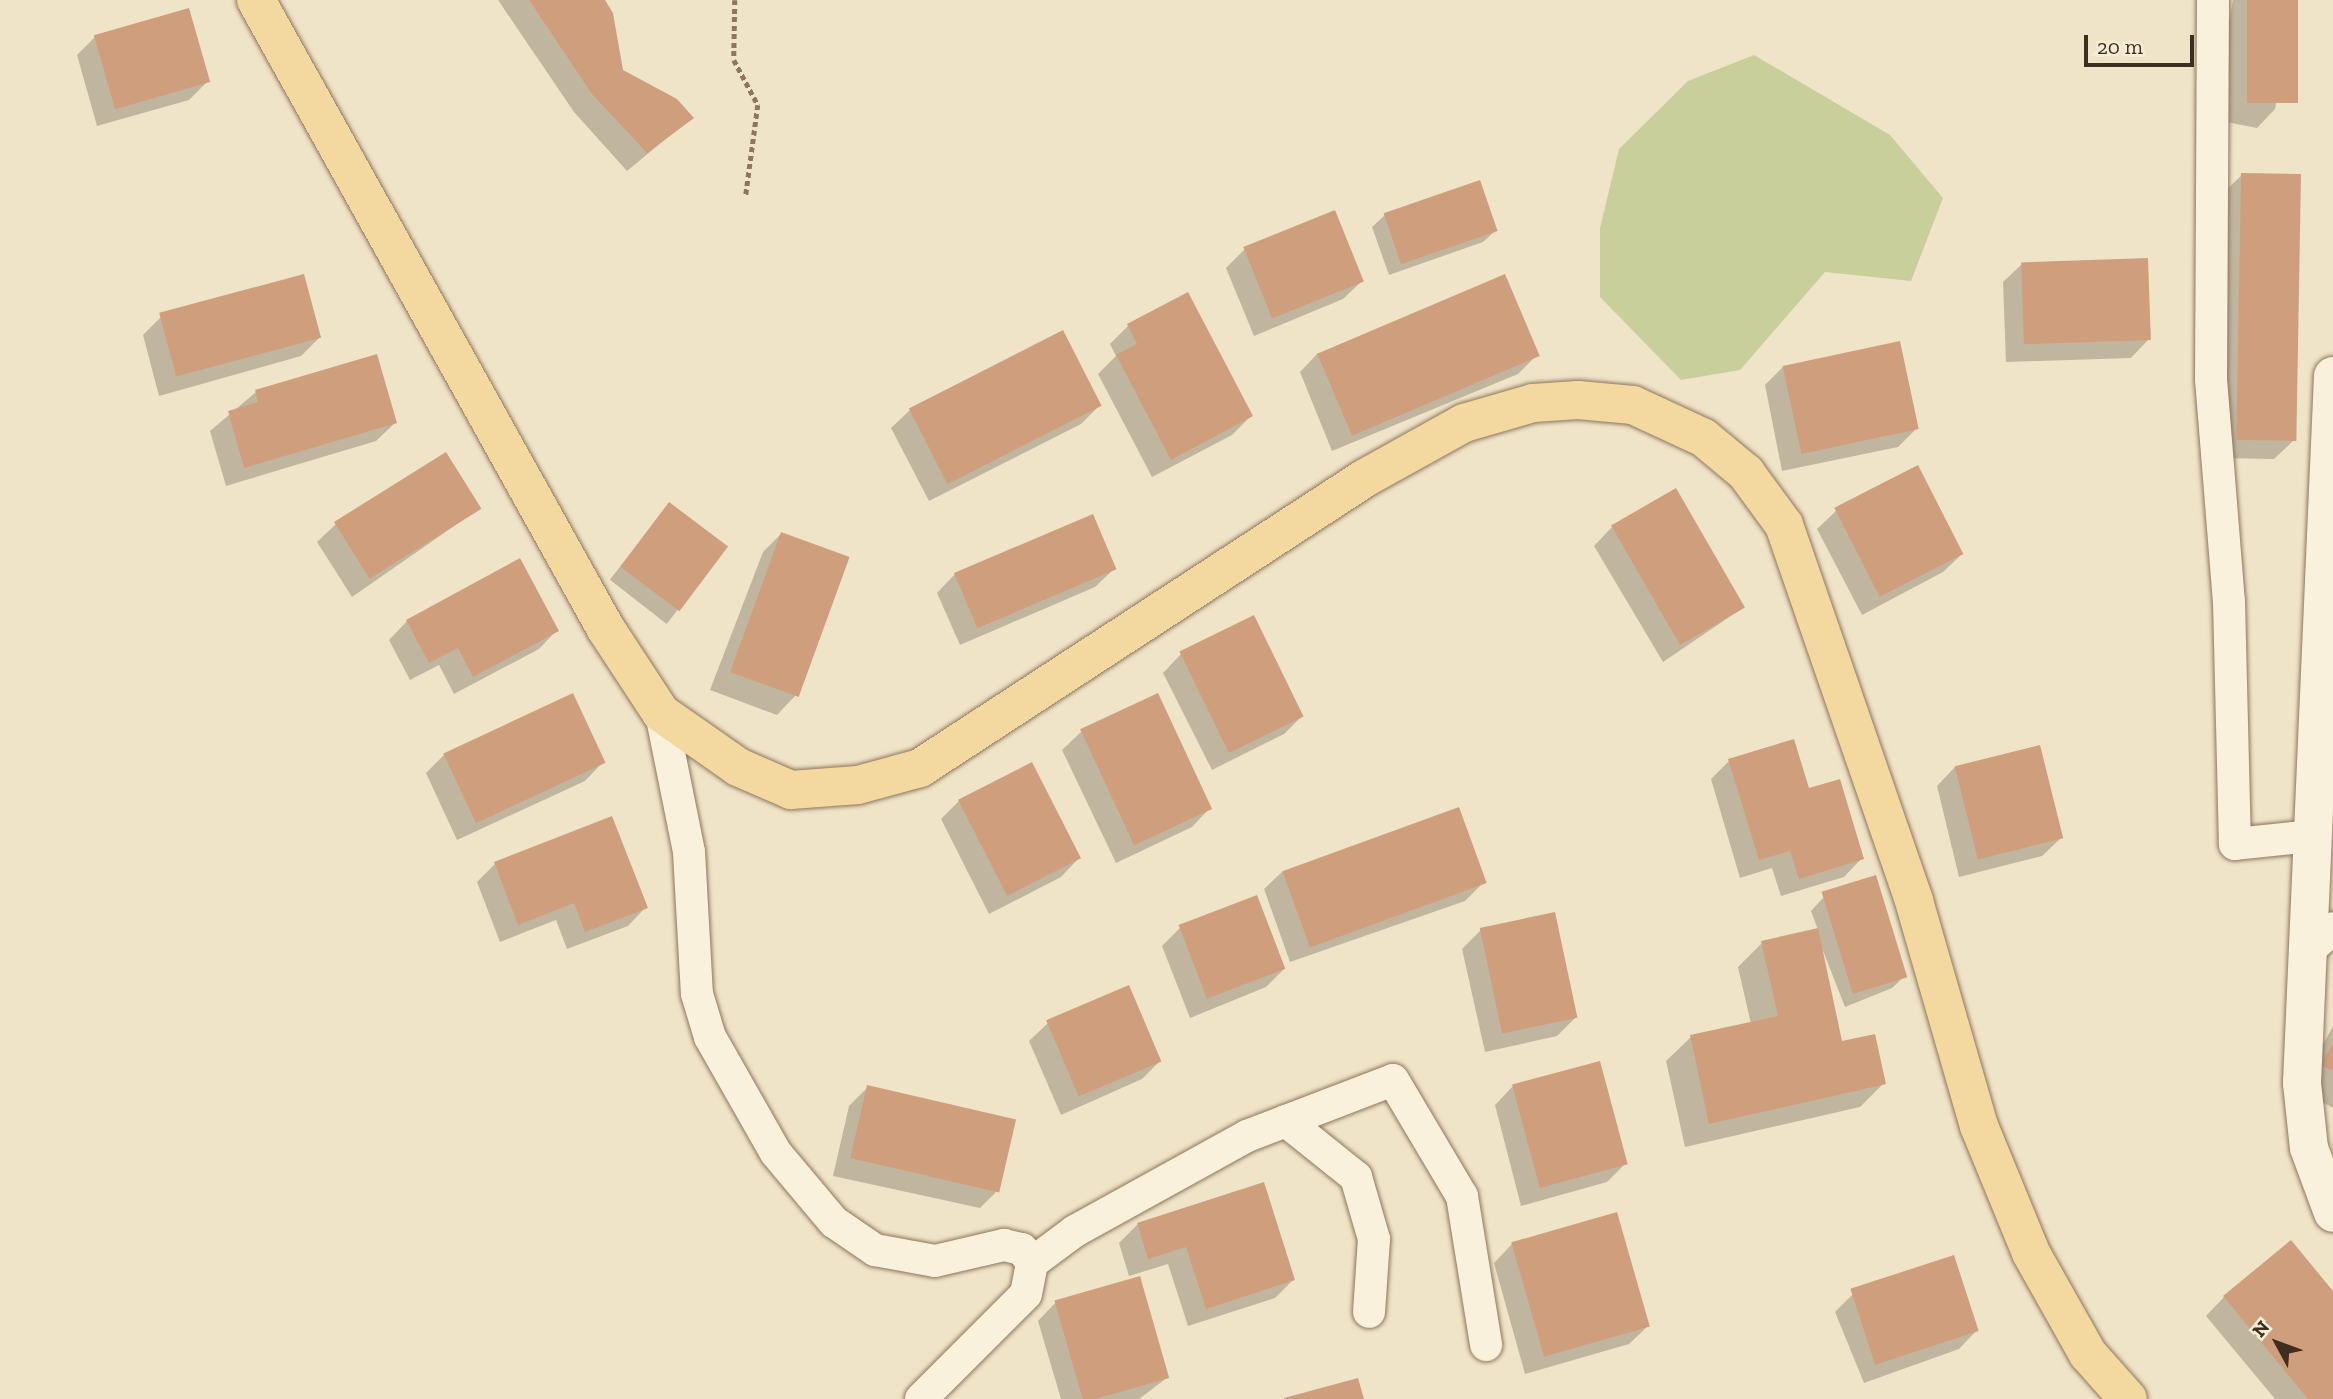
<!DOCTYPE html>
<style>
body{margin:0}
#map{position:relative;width:2333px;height:1399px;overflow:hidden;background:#f0e4c8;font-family:"Zilla Slab",serif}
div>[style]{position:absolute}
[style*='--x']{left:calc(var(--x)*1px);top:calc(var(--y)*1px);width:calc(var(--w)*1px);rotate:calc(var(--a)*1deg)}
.green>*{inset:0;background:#c9cf9b}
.shadow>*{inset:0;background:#0003;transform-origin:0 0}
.building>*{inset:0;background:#cf9f7d;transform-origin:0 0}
.path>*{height:4.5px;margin-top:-2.25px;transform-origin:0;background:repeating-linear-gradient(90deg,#8d765c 0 5px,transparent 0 8.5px)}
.roads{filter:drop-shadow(0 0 2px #8d765c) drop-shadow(0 0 2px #8d765c)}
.minor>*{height:32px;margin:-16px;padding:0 16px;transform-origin:16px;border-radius:16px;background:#faf1dc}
.tertiary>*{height:38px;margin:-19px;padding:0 19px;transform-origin:19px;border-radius:19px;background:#faf1dc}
.primary>*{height:38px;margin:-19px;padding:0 19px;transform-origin:19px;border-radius:19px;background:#f3d9a0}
span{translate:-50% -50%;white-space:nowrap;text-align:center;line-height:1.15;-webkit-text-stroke:7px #f7eed8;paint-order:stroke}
.north{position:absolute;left:2242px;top:1308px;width:70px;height:70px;-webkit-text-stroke:5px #f7eed8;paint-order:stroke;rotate:311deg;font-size:19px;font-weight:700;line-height:28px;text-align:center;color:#3d2e20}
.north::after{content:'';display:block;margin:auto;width:24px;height:32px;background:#3d2e20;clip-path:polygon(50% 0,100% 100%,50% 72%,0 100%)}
.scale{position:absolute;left:2084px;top:35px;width:110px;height:32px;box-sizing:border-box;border:4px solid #3d2e20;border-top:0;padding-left:9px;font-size:21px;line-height:24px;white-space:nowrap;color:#3d2e20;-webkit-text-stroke:5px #f7eed8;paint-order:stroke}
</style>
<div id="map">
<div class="green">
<i style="clip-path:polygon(1754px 55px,1890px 135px,1943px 198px,1911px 281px,1825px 272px,1740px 370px,1681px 380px,1600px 297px,1600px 228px,1619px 149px,1688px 81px)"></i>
</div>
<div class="shadow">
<i style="clip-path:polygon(498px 0,603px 0,621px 72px,691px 118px,627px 171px,574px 112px)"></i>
<i style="clip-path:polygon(2233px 0,2297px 0,2275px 109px,2257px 128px,2211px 119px)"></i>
<i style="clip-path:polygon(95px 37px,208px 81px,189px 100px,97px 126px,77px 55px)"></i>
<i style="clip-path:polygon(2242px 175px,2293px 441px,2274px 459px,2216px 458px,2223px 193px)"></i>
<i style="clip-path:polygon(1479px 182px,1496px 230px,1483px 242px,1389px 275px,1372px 227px,1385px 215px)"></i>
<i style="clip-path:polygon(1245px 249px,1362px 281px,1343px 299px,1254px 336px,1226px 268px)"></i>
<i style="clip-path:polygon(2022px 264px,2149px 339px,2131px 358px,2006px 362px,2003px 282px)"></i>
<i style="clip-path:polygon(161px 317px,319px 338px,301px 356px,159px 396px,143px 335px)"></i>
<i style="clip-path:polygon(1128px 326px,1251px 416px,1232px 435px,1152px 477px,1098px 374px,1116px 356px,1110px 344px)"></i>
<i style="clip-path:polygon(1318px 353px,1537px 355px,1518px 374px,1332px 451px,1300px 372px)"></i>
<i style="clip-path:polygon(1783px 367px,1916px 429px,1898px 447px,1782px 471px,1765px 385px)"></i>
<i style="clip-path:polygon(256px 392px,395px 423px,376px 441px,226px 486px,210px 431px)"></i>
<i style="clip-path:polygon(1099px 406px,1081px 424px,929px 501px,891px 428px,910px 410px)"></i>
<i style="clip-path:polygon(1917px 467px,1962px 554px,1943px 572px,1862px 615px,1817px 529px,1836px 511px)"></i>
<i style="left:669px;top:504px;width:72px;height:96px;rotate:38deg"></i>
<i style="clip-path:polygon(480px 508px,352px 597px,317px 542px,336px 524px)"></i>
<i style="clip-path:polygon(1612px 527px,1744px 607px,1663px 662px,1594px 546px)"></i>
<i style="clip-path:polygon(781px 534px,847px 558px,795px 696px,777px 715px,710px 690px,763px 552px)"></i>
<i style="clip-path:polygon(1114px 569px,1095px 587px,960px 645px,937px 593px,955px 574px)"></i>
<i style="clip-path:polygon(407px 621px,557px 630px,539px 649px,454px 694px,439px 665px,410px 680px,389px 640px)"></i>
<i style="clip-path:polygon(1181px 654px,1302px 716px,1284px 734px,1212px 770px,1163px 673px)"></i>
<i style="clip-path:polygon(1157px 695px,1210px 808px,1192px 827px,1116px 863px,1062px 750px,1081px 732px)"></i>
<i style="clip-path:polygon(444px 755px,603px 762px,585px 781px,457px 840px,426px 773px)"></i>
<i style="clip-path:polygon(1729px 761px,1808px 790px,1862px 858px,1844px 877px,1781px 896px,1772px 868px,1740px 878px,1711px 779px)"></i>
<i style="clip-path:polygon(1955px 767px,2061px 838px,2042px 856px,1959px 877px,1937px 786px)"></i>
<i style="clip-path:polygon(959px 801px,1079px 858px,1061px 877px,989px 914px,941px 819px)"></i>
<i style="clip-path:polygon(495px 864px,646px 907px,628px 926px,567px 949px,556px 920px,500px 942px,477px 882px)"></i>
<i style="clip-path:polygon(1283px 871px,1484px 882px,1465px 901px,1290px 962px,1264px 889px)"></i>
<i style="clip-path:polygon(1823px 898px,1905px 976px,1892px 988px,1845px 1007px,1818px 938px,1841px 1043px,1884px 1083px,1860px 1107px,1685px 1147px,1666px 1061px,1691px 1037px,1751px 1024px,1738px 967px,1762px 943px,1818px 930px,1811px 911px)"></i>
<i style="clip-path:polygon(1180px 928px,1284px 969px,1266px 987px,1190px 1018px,1162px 946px)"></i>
<i style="clip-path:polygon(1481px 930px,1576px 1017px,1557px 1036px,1485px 1052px,1462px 949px)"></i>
<i style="clip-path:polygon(1048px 1023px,1160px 1061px,1142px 1079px,1061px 1115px,1029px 1041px)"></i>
<i style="clip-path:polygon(2333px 1026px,2333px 1108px,2299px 1089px)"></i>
<i style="clip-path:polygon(1513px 1086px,1625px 1164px,1607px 1182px,1521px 1206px,1495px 1105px)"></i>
<i style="clip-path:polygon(868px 1087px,998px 1190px,980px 1208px,833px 1176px,849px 1106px)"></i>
<i style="clip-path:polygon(1263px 1184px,1293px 1280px,1275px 1298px,1188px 1326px,1168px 1264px,1129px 1276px,1119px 1243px,1137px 1225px)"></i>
<i style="clip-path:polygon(1512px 1244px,1648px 1326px,1629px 1344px,1525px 1374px,1494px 1263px)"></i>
<i style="clip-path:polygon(1853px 1294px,1977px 1330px,1959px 1349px,1864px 1383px,1835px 1312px)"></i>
<i style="clip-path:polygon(2333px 1294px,2333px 1399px,2275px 1399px,2206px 1316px,2224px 1297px)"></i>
<i style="clip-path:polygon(1056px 1302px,1168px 1377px,1139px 1399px,1061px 1399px,1038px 1321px)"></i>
</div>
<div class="building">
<i style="clip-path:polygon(529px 0,605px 0,613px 13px,623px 70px,677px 99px,694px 118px,647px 153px,592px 94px)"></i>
<i style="left:2247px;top:0;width:51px;height:103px"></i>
<i style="left:189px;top:8px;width:77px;height:99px;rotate:74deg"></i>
<i style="left:2241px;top:173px;width:60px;height:267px;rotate:1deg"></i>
<i style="left:1480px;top:180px;width:54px;height:102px;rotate:71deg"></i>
<i style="left:1335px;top:210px;width:77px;height:99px;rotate:68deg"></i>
<i style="left:2148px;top:258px;width:82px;height:127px;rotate:88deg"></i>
<i style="left:304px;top:274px;width:66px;height:150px;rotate:75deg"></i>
<i style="left:1505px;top:274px;width:89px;height:204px;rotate:67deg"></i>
<i style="clip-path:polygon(1188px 292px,1253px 416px,1171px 460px,1116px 355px,1137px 344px,1127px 324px)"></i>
<i style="left:1063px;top:330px;width:85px;height:173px;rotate:63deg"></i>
<i style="left:1900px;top:341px;width:90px;height:120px;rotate:78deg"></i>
<i style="clip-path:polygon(377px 354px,397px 423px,244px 468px,228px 411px,258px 402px,255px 390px)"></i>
<i style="left:446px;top:452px;width:67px;height:132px;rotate:58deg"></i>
<i style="left:1918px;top:465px;width:100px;height:94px;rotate:63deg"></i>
<i style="left:1676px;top:488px;width:138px;height:75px;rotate:60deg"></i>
<i style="left:669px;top:502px;width:74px;height:81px;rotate:37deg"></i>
<i style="left:1093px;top:514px;width:60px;height:151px;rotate:67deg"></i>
<i style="left:781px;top:532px;width:73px;height:149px;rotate:20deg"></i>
<i style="clip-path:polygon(520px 558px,559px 631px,473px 677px,458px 648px,429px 663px,406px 620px)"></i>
<i style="left:1254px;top:615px;width:113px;height:83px;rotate:64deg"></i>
<i style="left:573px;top:693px;width:77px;height:143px;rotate:65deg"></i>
<i style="left:1158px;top:693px;width:128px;height:86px;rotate:65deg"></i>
<i style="clip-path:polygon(1794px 739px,1809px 788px,1840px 779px,1864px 859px,1799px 879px,1790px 851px,1759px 860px,1728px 759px)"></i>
<i style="left:2040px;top:745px;width:96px;height:88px;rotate:76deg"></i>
<i style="left:1032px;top:762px;width:108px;height:83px;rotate:63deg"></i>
<i style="left:1459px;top:807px;width:81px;height:188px;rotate:70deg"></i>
<i style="clip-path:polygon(612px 816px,648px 908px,585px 932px,574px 903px,518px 925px,494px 862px)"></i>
<i style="left:1876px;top:875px;width:107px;height:57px;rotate:73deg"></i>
<i style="left:1257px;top:895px;width:79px;height:84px;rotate:69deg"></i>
<i style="left:1555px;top:912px;width:108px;height:77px;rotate:78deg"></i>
<i style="clip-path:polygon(1818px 928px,1842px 1041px,1875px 1034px,1886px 1084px,1709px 1124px,1690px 1035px,1778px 1016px,1761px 941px)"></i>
<i style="left:1129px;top:985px;width:83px;height:90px;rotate:67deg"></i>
<i style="clip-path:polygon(2333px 1043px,2333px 1071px,2321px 1065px)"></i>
<i style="left:1600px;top:1061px;width:107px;height:91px;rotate:75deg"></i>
<i style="left:867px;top:1085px;width:153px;height:75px;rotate:13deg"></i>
<i style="clip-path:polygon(1264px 1182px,1295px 1280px,1206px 1309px,1186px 1247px,1148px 1259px,1137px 1223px)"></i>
<i style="left:1617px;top:1212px;width:119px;height:110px;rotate:74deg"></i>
<i style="clip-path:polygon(2291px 1240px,2333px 1291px,2333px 1399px,2308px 1399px,2223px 1296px)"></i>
<i style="left:1954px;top:1255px;width:80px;height:109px;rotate:72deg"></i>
<i style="left:1140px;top:1276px;width:106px;height:89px;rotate:74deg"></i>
<i style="clip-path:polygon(1358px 1378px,1364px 1399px,1284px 1399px,1284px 1398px)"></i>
</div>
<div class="path">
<i style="--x:735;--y:0;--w:60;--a:91"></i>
<i style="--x:734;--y:60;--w:51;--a:61.9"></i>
<i style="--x:758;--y:105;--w:91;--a:97.6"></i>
</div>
<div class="roads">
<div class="minor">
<i style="--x:2213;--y:0;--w:379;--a:90.3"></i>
<i style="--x:2211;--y:379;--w:223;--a:85.4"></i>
<i style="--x:2229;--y:601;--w:243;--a:88.6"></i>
<i style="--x:2235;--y:844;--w:77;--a:-5.9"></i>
<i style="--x:661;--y:713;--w:142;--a:78.6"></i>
<i style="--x:689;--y:852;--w:142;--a:86.8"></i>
<i style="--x:697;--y:994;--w:45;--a:73.2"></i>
<i style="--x:710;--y:1037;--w:133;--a:60.4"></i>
<i style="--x:776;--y:1153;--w:90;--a:50"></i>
<i style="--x:834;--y:1222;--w:50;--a:34.3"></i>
<i style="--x:875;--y:1250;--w:61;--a:10.4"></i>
<i style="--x:935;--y:1261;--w:71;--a:-13.1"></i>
<i style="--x:1004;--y:1245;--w:18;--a:13"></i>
<i style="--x:1022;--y:1249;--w:17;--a:54"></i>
<i style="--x:2310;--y:949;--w:31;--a:-42"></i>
<i style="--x:1286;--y:1121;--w:90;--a:38.7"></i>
<i style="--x:1356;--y:1177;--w:65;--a:73.8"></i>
<i style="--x:1374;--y:1239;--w:73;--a:93.9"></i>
<i style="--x:921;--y:1399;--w:148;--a:-45"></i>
<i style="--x:1026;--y:1294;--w:32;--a:-79"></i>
<i style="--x:1032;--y:1263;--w:54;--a:-36.7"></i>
<i style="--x:1075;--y:1231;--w:196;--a:-28.9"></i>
<i style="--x:1247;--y:1136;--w:156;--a:-21"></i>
<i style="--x:1393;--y:1080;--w:135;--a:59.3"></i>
<i style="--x:1462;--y:1196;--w:151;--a:80.8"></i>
</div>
<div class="tertiary">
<i style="--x:2333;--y:376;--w:708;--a:92.51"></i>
<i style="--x:2302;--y:1083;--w:65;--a:83.9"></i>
<i style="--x:2309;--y:1148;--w:69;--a:69.7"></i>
</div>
<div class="primary">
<i style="--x:256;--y:0;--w:720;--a:60.91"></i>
<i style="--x:606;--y:629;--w:100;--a:56.8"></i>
<i style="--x:661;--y:713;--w:94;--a:35"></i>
<i style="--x:738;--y:767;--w:58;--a:23.5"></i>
<i style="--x:791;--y:790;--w:67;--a:-4.3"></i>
<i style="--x:858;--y:785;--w:64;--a:-15.3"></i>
<i style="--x:920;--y:768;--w:531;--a:-33.09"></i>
<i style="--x:1365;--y:478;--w:113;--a:-29.1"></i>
<i style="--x:1464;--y:423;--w:72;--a:-16.2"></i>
<i style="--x:1533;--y:403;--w:45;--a:-3.8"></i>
<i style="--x:1578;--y:400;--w:55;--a:5.2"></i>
<i style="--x:1633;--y:405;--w:78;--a:24.9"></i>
<i style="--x:1704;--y:438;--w:55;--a:39.8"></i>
<i style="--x:1746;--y:473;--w:64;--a:53.8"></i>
<i style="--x:1784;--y:525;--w:398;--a:70.9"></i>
<i style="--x:1914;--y:901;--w:234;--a:73.9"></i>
<i style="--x:1979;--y:1126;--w:137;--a:67.7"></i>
<i style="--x:2031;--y:1253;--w:116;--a:60.6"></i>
<i style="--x:2088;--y:1354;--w:60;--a:48.4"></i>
</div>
</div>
<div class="north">N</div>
<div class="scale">20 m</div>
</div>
